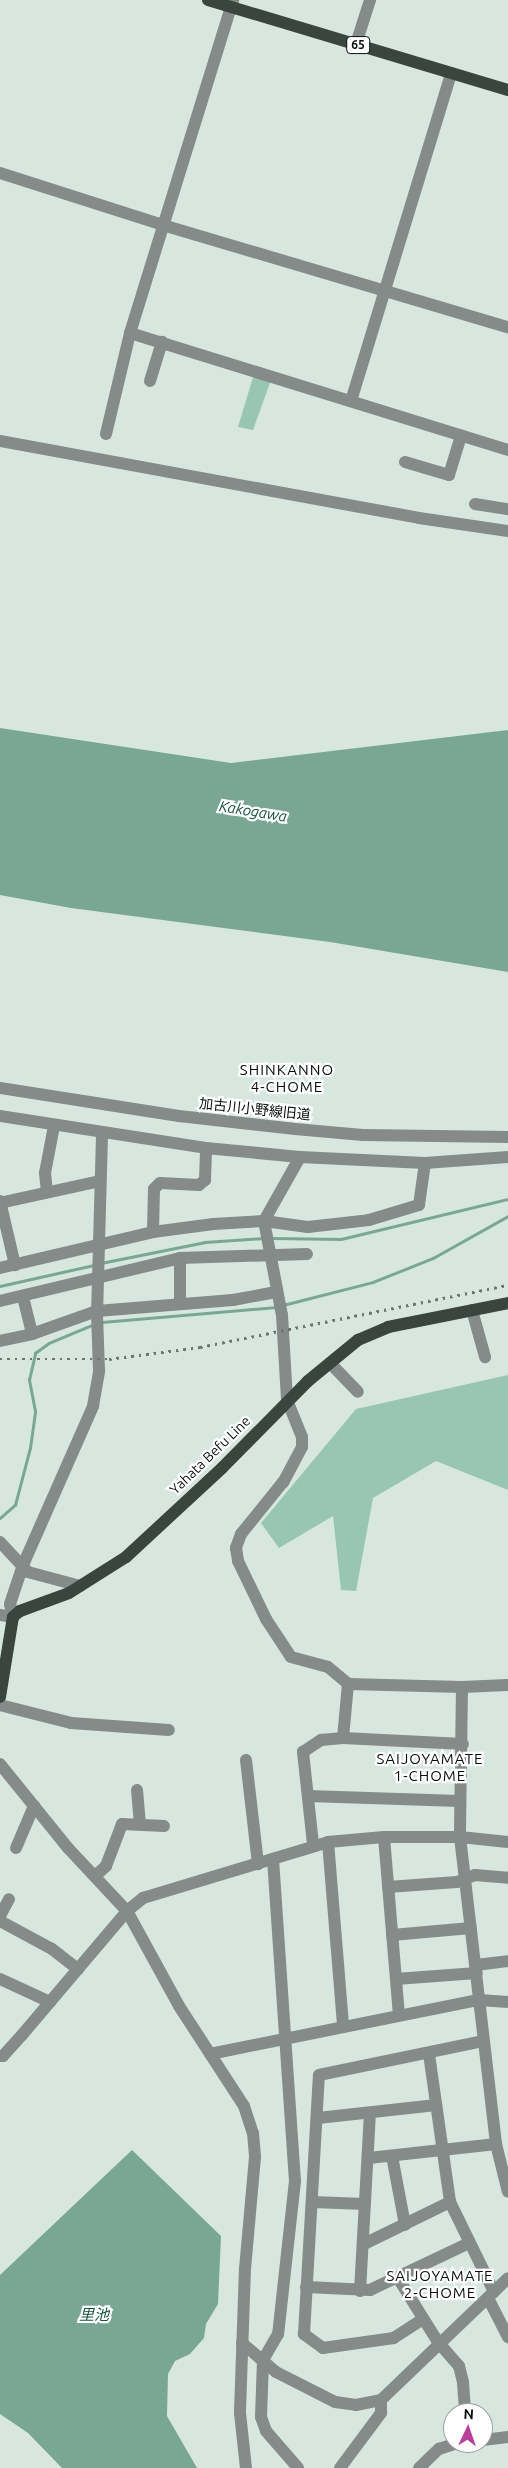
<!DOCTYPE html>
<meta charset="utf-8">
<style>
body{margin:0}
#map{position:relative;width:508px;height:2468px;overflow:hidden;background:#d7e7e0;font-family:Ubuntu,"Noto Sans JP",sans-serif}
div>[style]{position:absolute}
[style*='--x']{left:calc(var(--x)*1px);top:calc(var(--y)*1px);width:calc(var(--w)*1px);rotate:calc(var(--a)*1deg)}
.green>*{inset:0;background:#99c5b3}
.water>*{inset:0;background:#7aa795}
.stream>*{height:2.5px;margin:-1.25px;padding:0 1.25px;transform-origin:1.25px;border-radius:1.25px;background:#7aa795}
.minor>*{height:12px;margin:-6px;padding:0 6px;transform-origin:6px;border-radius:6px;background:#848b88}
.major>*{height:12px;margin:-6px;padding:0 6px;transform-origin:6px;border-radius:6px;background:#3a4540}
.rail>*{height:2.5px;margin-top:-1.25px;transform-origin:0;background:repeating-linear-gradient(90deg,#6b7571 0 2.5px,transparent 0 7.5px)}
span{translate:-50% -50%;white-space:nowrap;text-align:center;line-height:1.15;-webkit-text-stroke:4.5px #fff;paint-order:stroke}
.shield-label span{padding:1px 4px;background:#fff;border:1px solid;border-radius:4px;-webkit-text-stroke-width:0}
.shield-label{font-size:12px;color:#090e0c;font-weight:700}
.street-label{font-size:14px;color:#090e0c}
.water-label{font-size:15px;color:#15503d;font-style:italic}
.neighbourhood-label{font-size:15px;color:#090e0c;letter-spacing:1px}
.north{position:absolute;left:443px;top:2403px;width:50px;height:50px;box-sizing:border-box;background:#fff;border:1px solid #9d9f9e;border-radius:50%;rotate:3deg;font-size:14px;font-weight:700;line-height:20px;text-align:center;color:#090e0c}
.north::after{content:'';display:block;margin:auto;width:18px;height:22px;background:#b74198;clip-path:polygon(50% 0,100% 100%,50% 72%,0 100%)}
</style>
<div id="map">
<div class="green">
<i style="clip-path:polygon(254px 374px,271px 380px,253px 430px,238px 427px)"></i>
<i style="clip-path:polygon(508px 1375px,508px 1490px,436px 1461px,373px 1498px,356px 1591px,341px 1590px,333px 1516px,279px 1548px,261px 1523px,356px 1409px)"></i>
</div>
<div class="water">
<i style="clip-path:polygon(0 728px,231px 763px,508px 730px,508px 972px,330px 942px,71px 908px,0 895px)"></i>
<i style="clip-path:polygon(132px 2150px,221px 2236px,218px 2304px,206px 2324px,204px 2338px,190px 2354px,175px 2361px,168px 2374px,167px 2416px,197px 2468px,62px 2468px,28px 2433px,0 2414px,0 2275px)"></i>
</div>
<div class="stream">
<i style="--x:272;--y:1238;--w:69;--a:0.8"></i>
<i style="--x:341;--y:1239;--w:172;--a:-13.5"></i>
<i style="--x:101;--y:1263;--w:106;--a:-11.4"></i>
<i style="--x:205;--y:1242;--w:59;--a:-3.9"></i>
<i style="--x:0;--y:1286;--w:96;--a:-12.6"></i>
<i style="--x:283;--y:1305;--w:93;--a:-14.3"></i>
<i style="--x:373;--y:1282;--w:65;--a:-21.8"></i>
<i style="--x:433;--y:1258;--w:86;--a:-29.2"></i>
<i style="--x:102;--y:1322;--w:175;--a:-4.9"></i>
<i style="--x:0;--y:1518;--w:20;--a:-41"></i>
<i style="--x:15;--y:1505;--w:59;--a:-75.3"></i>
<i style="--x:30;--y:1448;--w:37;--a:-82"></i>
<i style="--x:35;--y:1411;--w:32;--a:-101"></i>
<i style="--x:29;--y:1380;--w:28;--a:-77"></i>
<i style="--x:35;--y:1353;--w:17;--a:-36"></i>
<i style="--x:49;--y:1343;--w:47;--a:-22.7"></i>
</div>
<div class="minor">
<i style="--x:356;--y:44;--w:46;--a:-72.3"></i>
<i style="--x:0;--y:173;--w:174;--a:17.7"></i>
<i style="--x:166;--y:226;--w:357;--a:16.5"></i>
<i style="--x:130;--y:333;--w:396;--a:17.2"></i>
<i style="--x:150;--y:381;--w:41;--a:-72.9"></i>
<i style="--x:351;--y:401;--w:343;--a:-73"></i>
<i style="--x:106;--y:434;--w:104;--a:-76.6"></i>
<i style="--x:130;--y:333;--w:349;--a:-72.8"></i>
<i style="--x:0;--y:441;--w:426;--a:10.4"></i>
<i style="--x:419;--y:518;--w:90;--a:8.3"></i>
<i style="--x:405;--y:462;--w:46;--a:16.5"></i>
<i style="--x:449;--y:475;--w:41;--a:-72.9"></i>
<i style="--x:475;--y:504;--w:33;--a:9"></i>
<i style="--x:0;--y:1088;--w:181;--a:8.9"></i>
<i style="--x:179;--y:1116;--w:117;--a:6.4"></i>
<i style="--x:295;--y:1129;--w:68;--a:5"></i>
<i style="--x:363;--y:1135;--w:145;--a:0.8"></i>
<i style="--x:0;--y:1116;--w:208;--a:8.8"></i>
<i style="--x:206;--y:1148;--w:94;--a:5.5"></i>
<i style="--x:300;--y:1157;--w:125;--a:2.7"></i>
<i style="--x:425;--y:1163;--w:83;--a:-4.1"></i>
<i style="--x:300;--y:1157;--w:73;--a:119.4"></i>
<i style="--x:264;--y:1221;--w:96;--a:79.2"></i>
<i style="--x:282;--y:1315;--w:85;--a:86.6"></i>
<i style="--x:287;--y:1400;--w:40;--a:68"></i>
<i style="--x:302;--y:1437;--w:10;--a:90"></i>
<i style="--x:302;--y:1447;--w:40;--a:118"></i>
<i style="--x:283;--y:1482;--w:67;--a:128.9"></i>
<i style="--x:241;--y:1534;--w:15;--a:110"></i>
<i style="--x:236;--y:1548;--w:13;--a:81"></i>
<i style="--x:238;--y:1561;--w:64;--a:64.2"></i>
<i style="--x:266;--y:1619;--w:45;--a:56.7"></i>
<i style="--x:291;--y:1657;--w:38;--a:15"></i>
<i style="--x:328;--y:1667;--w:26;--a:40"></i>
<i style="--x:348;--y:1684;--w:114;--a:1.5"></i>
<i style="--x:462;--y:1687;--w:150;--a:90.8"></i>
<i style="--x:460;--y:1837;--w:309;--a:83.3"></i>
<i style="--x:496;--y:2144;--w:49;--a:76"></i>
<i style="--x:47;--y:1192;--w:19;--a:-96"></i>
<i style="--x:45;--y:1173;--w:48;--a:-79.2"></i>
<i style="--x:0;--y:1201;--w:66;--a:76.8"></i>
<i style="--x:0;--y:1203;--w:102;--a:-12.4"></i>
<i style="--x:153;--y:1232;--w:43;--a:-88.7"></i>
<i style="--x:154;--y:1189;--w:8;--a:-45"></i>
<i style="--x:160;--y:1183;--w:39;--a:3"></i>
<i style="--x:199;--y:1185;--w:8;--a:-40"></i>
<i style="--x:205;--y:1180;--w:32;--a:-88"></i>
<i style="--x:0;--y:1268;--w:157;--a:-13.2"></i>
<i style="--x:153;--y:1232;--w:61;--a:-7.6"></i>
<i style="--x:213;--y:1224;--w:51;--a:-3.4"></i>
<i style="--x:264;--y:1221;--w:44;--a:7.8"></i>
<i style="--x:308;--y:1227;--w:61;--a:-6.5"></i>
<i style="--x:369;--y:1220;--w:52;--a:-16.7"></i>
<i style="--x:419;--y:1205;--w:42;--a:-81.9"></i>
<i style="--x:23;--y:1297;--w:38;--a:76"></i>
<i style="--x:0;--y:1301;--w:185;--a:-13.4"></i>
<i style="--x:180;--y:1258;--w:127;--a:-1.8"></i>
<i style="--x:180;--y:1302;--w:44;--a:-90"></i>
<i style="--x:472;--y:1310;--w:49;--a:74.5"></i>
<i style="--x:0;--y:1341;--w:33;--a:-12"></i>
<i style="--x:32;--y:1334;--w:69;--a:-19.5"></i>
<i style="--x:97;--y:1311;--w:136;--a:-4.6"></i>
<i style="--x:233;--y:1300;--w:44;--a:-10.5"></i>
<i style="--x:330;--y:1363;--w:40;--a:46"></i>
<i style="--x:0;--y:1542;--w:41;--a:47"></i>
<i style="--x:28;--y:1572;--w:54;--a:15.1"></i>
<i style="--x:0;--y:1615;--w:13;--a:9"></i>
<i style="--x:13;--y:1617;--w:13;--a:-103"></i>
<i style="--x:10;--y:1604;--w:41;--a:-71.6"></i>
<i style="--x:23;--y:1565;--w:174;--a:-66.2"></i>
<i style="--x:93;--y:1406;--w:36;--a:-80"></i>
<i style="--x:99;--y:1371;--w:56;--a:-92"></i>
<i style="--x:97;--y:1315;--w:182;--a:-88.4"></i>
<i style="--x:348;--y:1684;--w:54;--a:95.3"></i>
<i style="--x:343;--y:1738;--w:120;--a:2.9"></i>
<i style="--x:462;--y:1687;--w:45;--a:-2.5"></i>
<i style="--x:0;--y:1705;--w:73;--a:14.2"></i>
<i style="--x:71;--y:1723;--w:98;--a:4.1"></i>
<i style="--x:246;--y:1760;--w:105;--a:83.4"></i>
<i style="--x:0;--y:1764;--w:108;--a:51"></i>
<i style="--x:68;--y:1848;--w:86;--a:46.9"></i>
<i style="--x:127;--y:1911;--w:108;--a:61.3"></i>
<i style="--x:179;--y:2006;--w:119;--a:57"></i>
<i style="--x:244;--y:2106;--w:28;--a:72"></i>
<i style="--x:253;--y:2133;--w:24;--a:85"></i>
<i style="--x:255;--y:2157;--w:111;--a:95.1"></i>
<i style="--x:245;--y:2268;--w:145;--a:92"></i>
<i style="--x:240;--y:2413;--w:55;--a:83.8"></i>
<i style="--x:137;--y:1790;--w:34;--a:85"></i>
<i style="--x:308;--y:1796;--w:152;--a:1.9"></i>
<i style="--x:384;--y:1837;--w:179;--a:85.2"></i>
<i style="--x:328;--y:1842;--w:184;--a:85.3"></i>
<i style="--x:313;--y:1844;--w:93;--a:-96.2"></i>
<i style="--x:303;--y:1752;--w:22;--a:-34"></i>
<i style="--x:321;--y:1740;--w:22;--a:-5"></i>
<i style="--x:16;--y:1848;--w:46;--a:-66.8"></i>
<i style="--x:273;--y:1859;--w:323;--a:86.1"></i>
<i style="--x:295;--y:2181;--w:154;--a:96.3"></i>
<i style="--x:278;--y:2334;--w:30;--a:120"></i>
<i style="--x:263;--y:2360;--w:57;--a:92"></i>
<i style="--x:261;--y:2417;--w:15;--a:70"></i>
<i style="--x:266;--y:2431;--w:49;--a:49.1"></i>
<i style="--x:95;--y:1876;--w:15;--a:-42"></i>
<i style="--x:106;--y:1866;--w:45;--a:-69.1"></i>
<i style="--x:122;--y:1824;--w:42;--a:2.7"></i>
<i style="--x:388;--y:1887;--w:69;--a:-4.1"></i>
<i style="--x:457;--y:1882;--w:19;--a:-21"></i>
<i style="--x:475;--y:1875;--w:33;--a:5"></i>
<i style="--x:0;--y:1916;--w:19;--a:-62"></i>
<i style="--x:0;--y:1921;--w:59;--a:28.3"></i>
<i style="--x:52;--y:1949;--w:33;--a:38"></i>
<i style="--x:392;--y:1935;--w:79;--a:-5.1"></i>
<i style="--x:476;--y:1965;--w:32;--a:-7"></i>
<i style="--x:0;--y:1979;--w:55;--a:24.7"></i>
<i style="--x:396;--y:1979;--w:81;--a:-4.2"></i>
<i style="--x:210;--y:2054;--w:274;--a:-11.4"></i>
<i style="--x:479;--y:2000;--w:29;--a:4"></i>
<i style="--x:429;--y:2054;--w:149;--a:81.9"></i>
<i style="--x:450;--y:2202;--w:100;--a:63.9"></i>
<i style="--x:0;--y:2056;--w:3;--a:0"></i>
<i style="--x:3;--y:2056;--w:28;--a:-48"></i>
<i style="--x:22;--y:2035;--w:162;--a:-49.7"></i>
<i style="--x:127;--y:1911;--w:21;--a:-39"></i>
<i style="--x:143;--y:1898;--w:193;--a:-16.8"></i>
<i style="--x:328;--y:1842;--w:56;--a:-5.1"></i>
<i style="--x:384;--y:1837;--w:76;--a:0"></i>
<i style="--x:460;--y:1837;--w:48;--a:5.9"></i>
<i style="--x:318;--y:2118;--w:119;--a:-6.3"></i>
<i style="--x:392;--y:2156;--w:70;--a:79.3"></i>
<i style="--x:369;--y:2158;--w:128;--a:-6.3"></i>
<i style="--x:312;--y:2202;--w:53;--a:2.2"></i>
<i style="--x:364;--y:2244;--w:96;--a:-26"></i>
<i style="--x:398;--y:2278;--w:75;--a:58"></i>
<i style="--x:438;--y:2342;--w:32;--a:49"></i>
<i style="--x:459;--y:2366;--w:16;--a:76"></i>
<i style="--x:463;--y:2382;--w:31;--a:86"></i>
<i style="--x:306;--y:2287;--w:64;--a:2.7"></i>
<i style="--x:370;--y:2290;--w:110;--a:-25.4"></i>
<i style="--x:360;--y:2291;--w:177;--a:-86.8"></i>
<i style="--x:488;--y:2298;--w:44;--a:62.9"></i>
<i style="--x:423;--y:2319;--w:35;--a:147"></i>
<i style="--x:394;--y:2338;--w:72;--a:172"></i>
<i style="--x:323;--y:2348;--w:24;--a:-144"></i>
<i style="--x:304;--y:2334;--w:259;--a:-86.7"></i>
<i style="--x:319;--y:2075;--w:167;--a:-11.7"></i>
<i style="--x:242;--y:2343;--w:45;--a:40.5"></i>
<i style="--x:276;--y:2372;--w:66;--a:27"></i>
<i style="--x:335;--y:2402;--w:21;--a:8"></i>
<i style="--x:356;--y:2405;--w:25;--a:-11"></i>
<i style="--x:381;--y:2400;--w:176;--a:-43.8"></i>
<i style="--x:483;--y:2440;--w:25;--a:-7"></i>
<i style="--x:340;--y:2468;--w:69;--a:-53.3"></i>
<i style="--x:381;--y:2413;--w:13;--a:-90"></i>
<i style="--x:419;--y:2468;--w:28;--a:-44"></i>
<i style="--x:439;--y:2449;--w:20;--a:-18"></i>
</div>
<div class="major">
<i style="--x:208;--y:0;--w:313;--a:16.7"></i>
<i style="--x:0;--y:1697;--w:81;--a:-80.8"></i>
<i style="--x:13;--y:1617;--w:9;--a:-41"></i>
<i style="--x:20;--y:1611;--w:52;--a:-20.2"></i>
<i style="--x:69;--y:1593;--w:67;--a:-32.3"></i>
<i style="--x:126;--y:1557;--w:131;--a:-42.8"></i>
<i style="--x:222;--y:1468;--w:122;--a:-45.3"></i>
<i style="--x:308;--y:1381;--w:65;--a:-39.4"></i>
<i style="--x:358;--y:1340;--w:33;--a:-23"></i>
<i style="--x:388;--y:1327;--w:122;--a:-11.3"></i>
</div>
<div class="rail">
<i style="--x:0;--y:1359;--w:109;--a:0"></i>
<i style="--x:109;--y:1359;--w:92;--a:-7.5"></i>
<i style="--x:200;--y:1347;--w:314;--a:-11.4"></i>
</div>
<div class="shield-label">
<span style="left:358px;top:45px">65</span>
</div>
<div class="street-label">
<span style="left:255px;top:1109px;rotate:6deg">加古川小野線旧道</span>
<span style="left:210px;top:1455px;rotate:-44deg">Yahata Befu Line</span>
</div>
<div class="water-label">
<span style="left:253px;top:811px;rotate:9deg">Kakogawa</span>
<span style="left:94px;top:2315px">里池</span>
</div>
<div class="neighbourhood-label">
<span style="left:287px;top:1078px">SHINKANNO<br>4-CHOME</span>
<span style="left:430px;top:1767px">SAIJOYAMATE<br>1-CHOME</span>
<span style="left:440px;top:2284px">SAIJOYAMATE<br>2-CHOME</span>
</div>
<div class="north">N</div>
</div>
